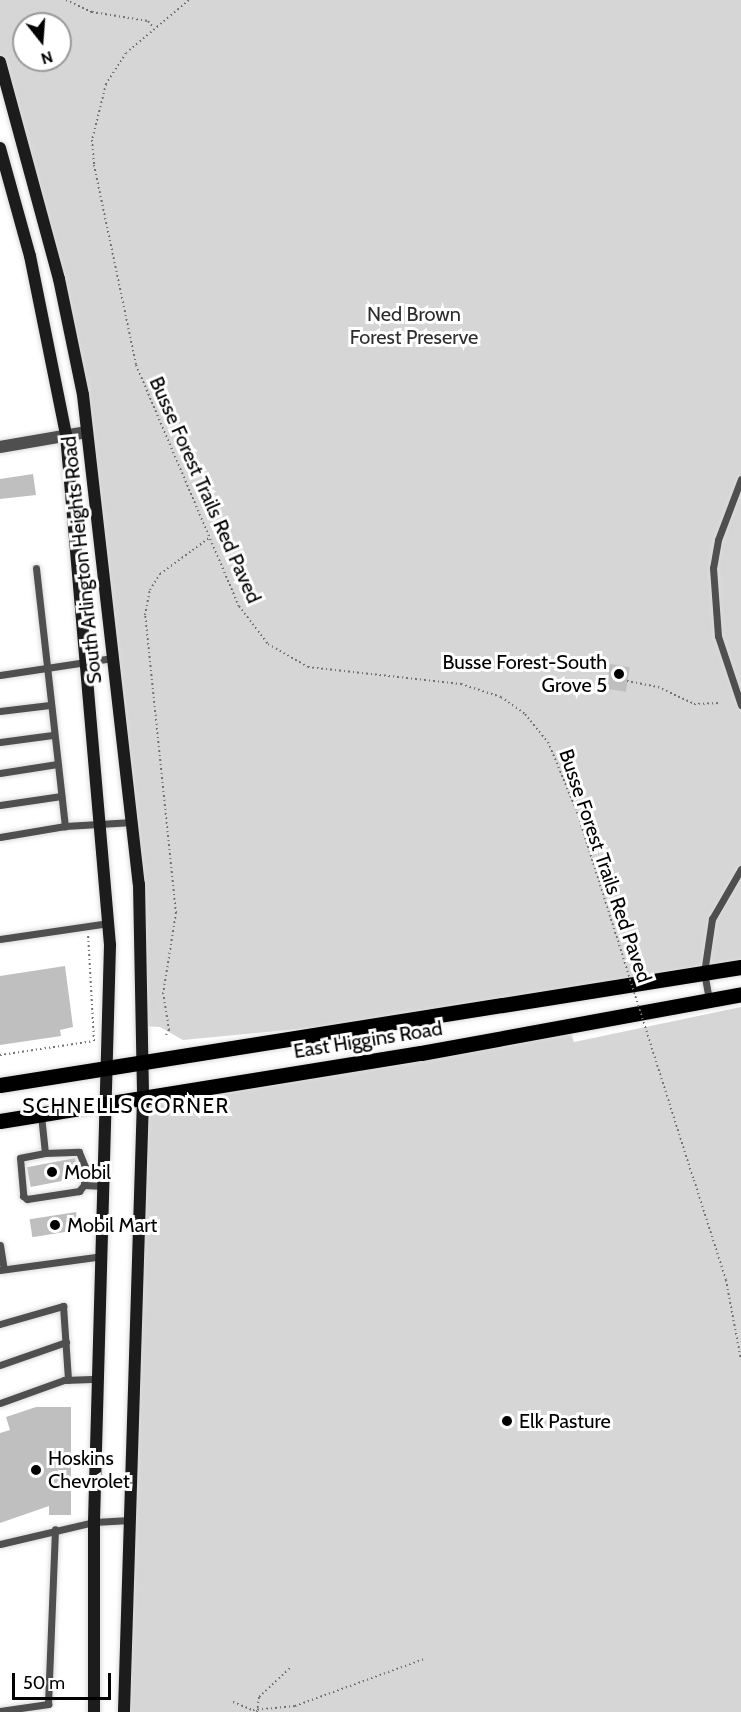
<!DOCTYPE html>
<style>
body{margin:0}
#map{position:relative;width:741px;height:1712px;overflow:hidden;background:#fff;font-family:Cabin,sans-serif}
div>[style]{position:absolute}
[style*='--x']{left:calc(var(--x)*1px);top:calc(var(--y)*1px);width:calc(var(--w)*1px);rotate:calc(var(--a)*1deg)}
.green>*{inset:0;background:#d6d6d6}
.building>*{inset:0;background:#bfbfbf;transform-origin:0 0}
.path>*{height:2px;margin-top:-1px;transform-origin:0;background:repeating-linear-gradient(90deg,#717171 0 1.5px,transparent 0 4.5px)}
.roads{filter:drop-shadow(0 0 2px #dbdbdb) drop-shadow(0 0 2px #dbdbdb)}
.service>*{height:7px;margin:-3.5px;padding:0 3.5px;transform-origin:3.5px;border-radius:3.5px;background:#4f4f4f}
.minor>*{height:12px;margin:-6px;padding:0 6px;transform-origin:6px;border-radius:6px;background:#4f4f4f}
.secondary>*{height:12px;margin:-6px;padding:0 6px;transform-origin:6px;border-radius:6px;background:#1c1c1c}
.primary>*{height:15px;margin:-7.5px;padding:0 7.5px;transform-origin:7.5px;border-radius:7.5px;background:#000}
.path-bridge>*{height:2px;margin-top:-1px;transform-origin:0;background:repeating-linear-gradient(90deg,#717171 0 1.5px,transparent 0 4.5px)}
.dots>*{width:16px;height:16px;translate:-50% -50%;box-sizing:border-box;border:3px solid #fff;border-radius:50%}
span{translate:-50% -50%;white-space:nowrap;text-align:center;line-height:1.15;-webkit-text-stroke:6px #fff;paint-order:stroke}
.park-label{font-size:20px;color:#2d2d2d}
.street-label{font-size:20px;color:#000}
.poi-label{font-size:20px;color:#000}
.right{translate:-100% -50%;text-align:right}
.left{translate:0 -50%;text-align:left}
.neighbourhood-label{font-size:21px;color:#000;letter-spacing:1.5px}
.north{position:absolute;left:12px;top:12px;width:60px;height:60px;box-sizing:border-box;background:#fff;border:2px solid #999;border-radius:50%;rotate:163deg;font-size:16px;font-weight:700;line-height:24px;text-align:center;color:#000}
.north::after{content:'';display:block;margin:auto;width:21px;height:27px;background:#000;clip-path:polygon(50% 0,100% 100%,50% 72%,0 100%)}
.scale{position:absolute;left:12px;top:1673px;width:99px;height:27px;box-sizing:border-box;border:3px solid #000;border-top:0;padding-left:8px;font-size:18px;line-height:21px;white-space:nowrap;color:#000;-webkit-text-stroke:4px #fff;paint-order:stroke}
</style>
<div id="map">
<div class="green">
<i style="clip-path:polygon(evenodd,0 0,741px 0,741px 967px,435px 1016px,183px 1040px,160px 1027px,143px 1026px,141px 951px,83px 395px,0 62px,0 0,24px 24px,60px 24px,60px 60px,24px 60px,24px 24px)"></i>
<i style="clip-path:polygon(741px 1007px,741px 1712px,126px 1712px,143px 1099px,568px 1025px,574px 1042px)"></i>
</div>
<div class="building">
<i style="clip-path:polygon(33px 474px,36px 495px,0 499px,0 479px)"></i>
<i style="left:610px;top:664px;width:20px;height:25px;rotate:9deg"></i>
<i style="clip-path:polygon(65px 966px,73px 1027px,60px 1030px,61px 1036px,0 1045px,0 976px)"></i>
<i style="left:75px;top:1158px;width:20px;height:49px;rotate:79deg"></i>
<i style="left:76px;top:1212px;width:18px;height:47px;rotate:81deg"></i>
<i style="clip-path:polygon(36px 1407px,71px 1407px,71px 1515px,49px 1515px,49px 1506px,0 1523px,0 1433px,10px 1430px,6px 1417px)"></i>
</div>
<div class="path">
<i style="--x:66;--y:0;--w:29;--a:25"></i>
<i style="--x:92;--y:12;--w:57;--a:9.1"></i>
<i style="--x:148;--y:21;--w:8;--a:50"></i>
<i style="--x:189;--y:0;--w:82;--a:139.9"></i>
<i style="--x:126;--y:53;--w:37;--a:123"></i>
<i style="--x:106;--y:84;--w:58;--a:104"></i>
<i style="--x:92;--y:140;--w:25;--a:85"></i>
<i style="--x:94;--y:165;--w:204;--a:78.1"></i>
<i style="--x:136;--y:365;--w:262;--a:66.9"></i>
<i style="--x:239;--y:606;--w:48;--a:52.7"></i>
<i style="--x:268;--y:644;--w:46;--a:29.9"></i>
<i style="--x:308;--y:667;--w:154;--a:6.3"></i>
<i style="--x:461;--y:684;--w:42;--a:18"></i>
<i style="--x:501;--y:697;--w:29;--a:35"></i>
<i style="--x:525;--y:714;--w:36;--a:51"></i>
<i style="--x:548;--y:742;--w:76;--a:67.5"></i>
<i style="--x:627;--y:681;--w:32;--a:11"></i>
<i style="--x:658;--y:687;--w:40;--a:25"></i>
<i style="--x:694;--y:704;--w:26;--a:-2"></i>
<i style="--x:166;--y:1035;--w:6;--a:-59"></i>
<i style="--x:169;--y:1030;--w:36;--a:-99"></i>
<i style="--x:163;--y:994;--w:82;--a:-80.9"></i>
<i style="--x:176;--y:913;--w:300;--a:-95.9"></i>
<i style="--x:145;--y:615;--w:25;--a:-79"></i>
<i style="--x:150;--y:590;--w:19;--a:-58"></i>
<i style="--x:160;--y:574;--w:61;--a:-36.3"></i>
<i style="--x:0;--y:1055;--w:95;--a:-8.5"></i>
<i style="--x:94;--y:1041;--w:106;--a:-93.2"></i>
<i style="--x:694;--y:1180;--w:105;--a:72.3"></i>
<i style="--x:726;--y:1280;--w:81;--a:79.4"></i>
<i style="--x:233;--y:1702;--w:22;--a:22"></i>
<i style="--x:253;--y:1710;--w:42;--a:-5.4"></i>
<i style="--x:295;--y:1706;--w:137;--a:-20"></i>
<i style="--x:257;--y:1712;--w:15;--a:-82"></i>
<i style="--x:259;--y:1697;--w:42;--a:-43.1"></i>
</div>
<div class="roads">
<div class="service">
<i style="--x:741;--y:479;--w:65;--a:110.7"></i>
<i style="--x:718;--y:540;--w:28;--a:100"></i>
<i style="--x:713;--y:568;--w:68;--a:85.8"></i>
<i style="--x:718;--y:636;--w:73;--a:71.6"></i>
<i style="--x:36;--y:568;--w:260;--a:83.6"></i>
<i style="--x:0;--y:675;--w:114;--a:-8.6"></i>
<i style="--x:0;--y:711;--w:50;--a:-6.8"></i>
<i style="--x:0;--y:742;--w:53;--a:-7.5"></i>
<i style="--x:0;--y:773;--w:58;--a:-9"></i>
<i style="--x:0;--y:805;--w:62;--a:-8.4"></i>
<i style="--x:0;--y:837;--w:66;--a:-9.6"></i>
<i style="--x:65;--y:826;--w:68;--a:-3.4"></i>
<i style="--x:0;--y:939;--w:110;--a:-8.4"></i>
<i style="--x:709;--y:1000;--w:27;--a:-100"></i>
<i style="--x:704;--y:973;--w:55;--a:-81.6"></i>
<i style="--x:712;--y:919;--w:58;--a:-59.9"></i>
<i style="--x:41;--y:1115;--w:38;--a:84"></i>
<i style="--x:45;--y:1153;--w:34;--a:-2"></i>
<i style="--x:79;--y:1152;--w:16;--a:68"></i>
<i style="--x:85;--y:1167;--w:18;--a:93"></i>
<i style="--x:84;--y:1185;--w:20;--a:3"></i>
<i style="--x:45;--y:1153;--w:25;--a:169"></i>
<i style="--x:20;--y:1158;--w:38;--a:85"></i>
<i style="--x:23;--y:1196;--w:5;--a:37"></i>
<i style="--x:27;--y:1199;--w:53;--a:-8.7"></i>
<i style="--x:79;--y:1191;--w:8;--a:-50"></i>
<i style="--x:0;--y:1245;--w:24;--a:81"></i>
<i style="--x:0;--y:1270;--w:104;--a:-7.7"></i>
<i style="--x:0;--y:1324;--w:66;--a:-15.9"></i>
<i style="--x:63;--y:1306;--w:74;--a:86.1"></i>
<i style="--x:0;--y:1365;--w:70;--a:-19.2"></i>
<i style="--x:0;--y:1403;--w:68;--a:-19.8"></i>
<i style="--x:64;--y:1380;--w:35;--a:-2"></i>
<i style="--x:0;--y:1544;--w:97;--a:-13.2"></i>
<i style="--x:94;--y:1522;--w:36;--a:-3"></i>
<i style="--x:0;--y:1711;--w:49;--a:-8.3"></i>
<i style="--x:48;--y:1704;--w:175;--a:-87.7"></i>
</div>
<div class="minor">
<i style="--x:0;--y:447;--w:88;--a:-9.8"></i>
</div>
<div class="secondary">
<i style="--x:0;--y:62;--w:225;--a:74.8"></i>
<i style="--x:59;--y:279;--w:118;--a:78.3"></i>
<i style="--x:83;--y:395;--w:492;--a:83.5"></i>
<i style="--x:139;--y:884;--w:215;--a:88.9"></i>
<i style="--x:143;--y:1099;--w:613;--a:91.78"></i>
<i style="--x:0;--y:148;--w:112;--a:74.5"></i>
<i style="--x:30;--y:256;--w:183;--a:78.6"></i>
<i style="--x:66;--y:435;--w:512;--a:85.07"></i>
<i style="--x:110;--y:945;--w:577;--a:91.59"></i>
<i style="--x:94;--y:1522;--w:190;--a:90"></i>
</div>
<div class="primary">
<i style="--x:0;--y:1085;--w:750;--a:-9.05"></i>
<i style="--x:0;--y:1121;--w:426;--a:-9.2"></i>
<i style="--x:421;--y:1053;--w:325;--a:-10.4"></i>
</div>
</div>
<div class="path-bridge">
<i style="--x:577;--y:812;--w:386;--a:72.4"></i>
</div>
<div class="dots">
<i style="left:619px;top:674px;background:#000"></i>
<i style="left:52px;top:1172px;background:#000"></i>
<i style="left:55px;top:1225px;background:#000"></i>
<i style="left:507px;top:1421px;background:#000"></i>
<i style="left:36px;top:1470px;background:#000"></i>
</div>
<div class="park-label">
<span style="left:414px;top:326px">Ned Brown<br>Forest Preserve</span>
</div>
<div class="street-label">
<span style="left:205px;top:490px;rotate:66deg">Busse Forest Trails Red Paved</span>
<span style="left:82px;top:560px;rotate:-96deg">South Arlington Heights Road</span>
<span style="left:605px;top:866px;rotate:71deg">Busse Forest Trails Red Paved</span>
<span style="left:368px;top:1040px;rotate:-9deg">East Higgins Road</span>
</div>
<div class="poi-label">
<span class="right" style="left:607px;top:674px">Busse Forest-South<br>Grove 5</span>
<span class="left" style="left:64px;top:1172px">Mobil</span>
<span class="left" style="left:67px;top:1225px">Mobil Mart</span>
<span class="left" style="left:519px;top:1421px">Elk Pasture</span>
<span class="left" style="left:48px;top:1470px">Hoskins<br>Chevrolet</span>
</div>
<div class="neighbourhood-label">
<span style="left:126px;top:1106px">SCHNELLS CORNER</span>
</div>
<div class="north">N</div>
<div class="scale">50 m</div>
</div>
